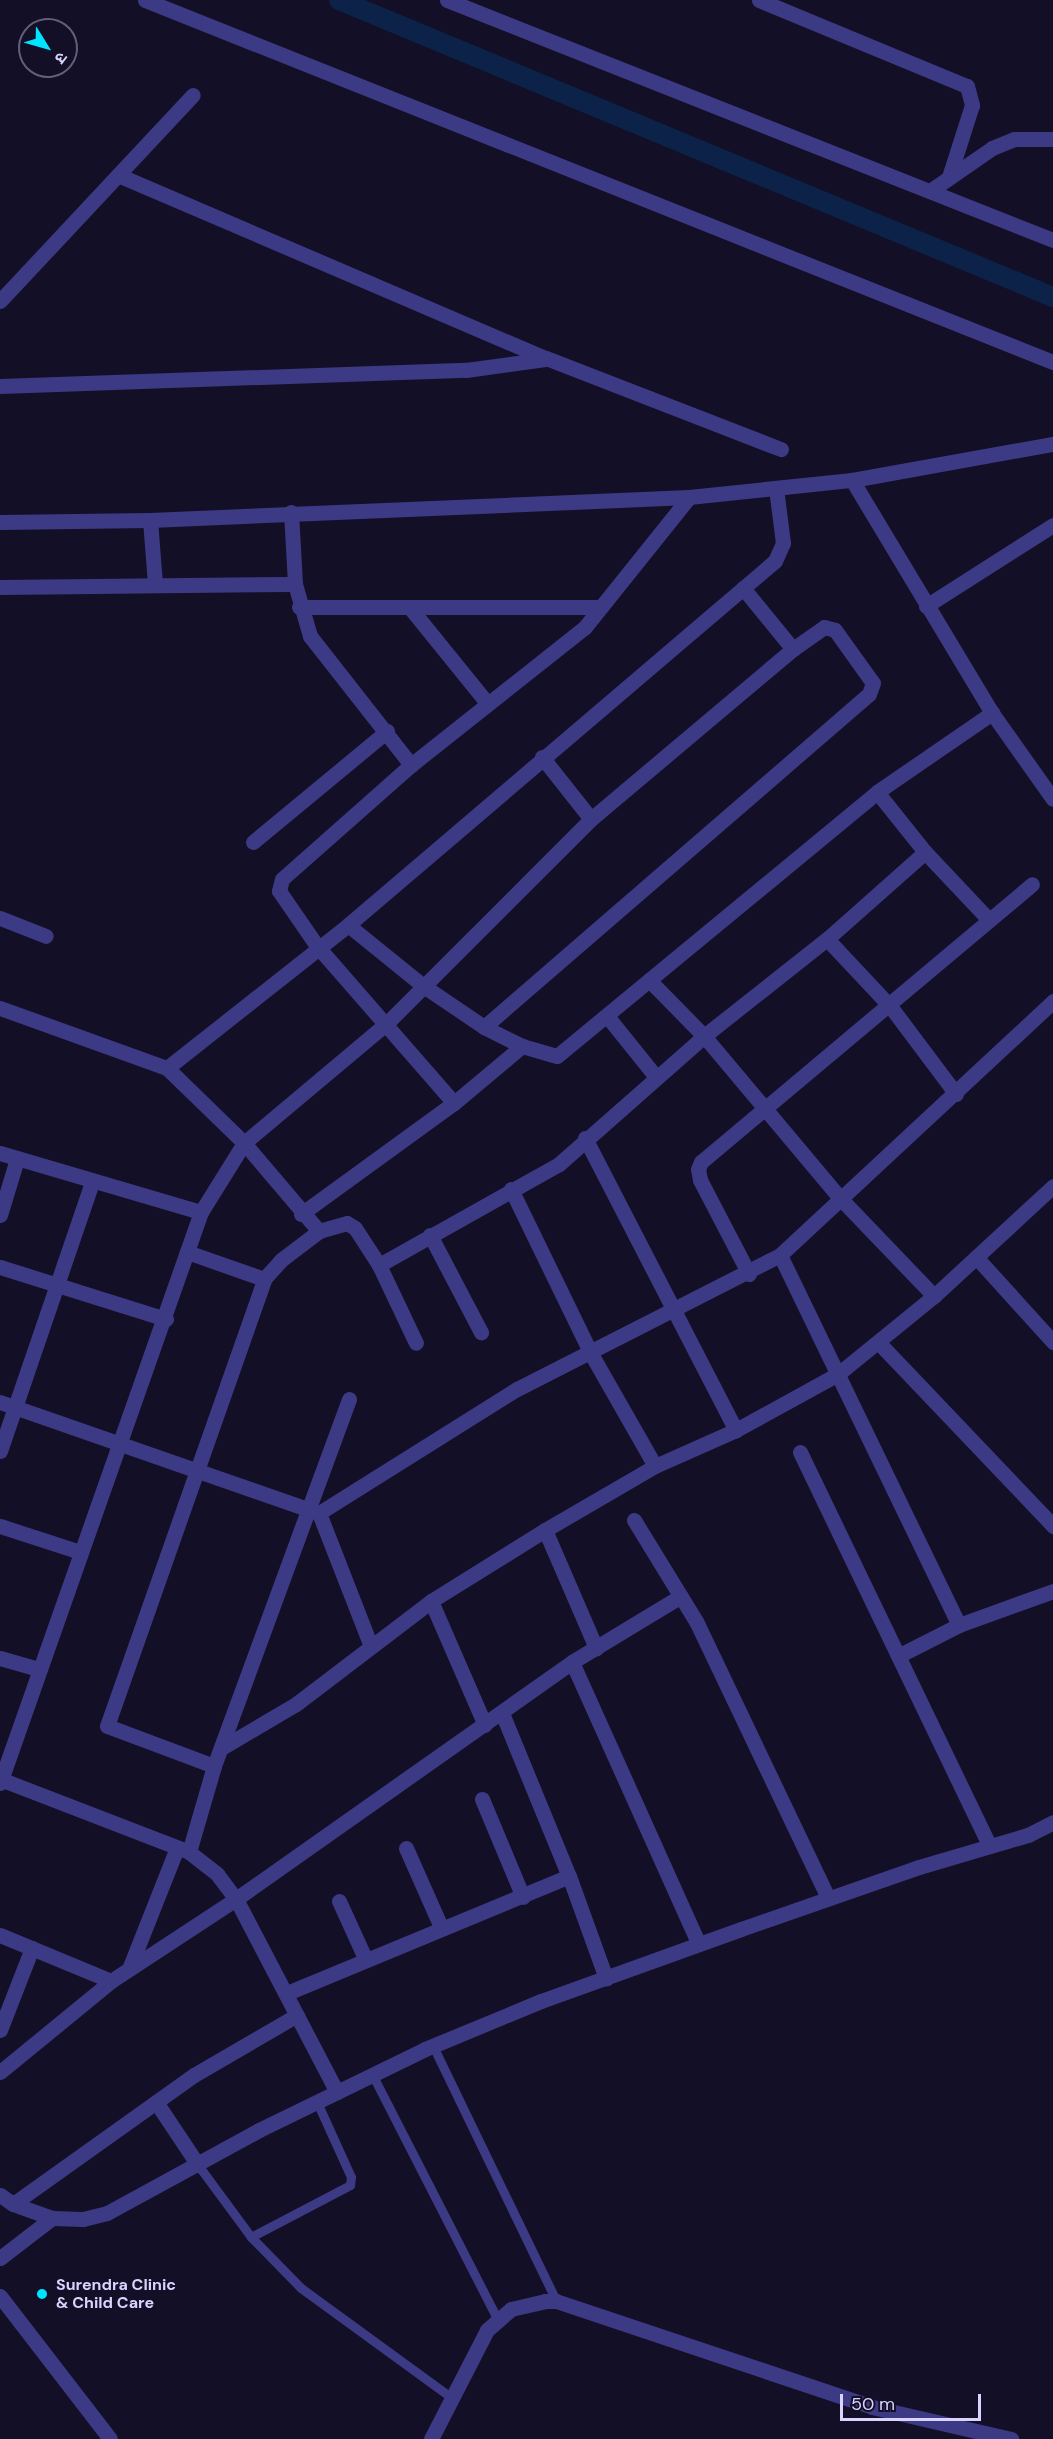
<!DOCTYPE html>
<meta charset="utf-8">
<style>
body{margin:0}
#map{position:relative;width:1053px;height:2439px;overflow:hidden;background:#130f26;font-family:"DM Sans","Noto Sans Devanagari",sans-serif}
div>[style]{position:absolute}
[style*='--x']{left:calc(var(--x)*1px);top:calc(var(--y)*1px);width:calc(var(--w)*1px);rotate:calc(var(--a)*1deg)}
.canal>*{height:20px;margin:-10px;padding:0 10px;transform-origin:10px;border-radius:10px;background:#0c2248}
.service>*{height:9px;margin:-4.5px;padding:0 4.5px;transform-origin:4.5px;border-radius:4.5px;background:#3d3a85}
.minor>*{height:15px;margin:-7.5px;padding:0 7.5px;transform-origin:7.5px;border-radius:7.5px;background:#3d3a85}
.tertiary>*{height:15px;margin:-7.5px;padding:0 7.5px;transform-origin:7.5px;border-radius:7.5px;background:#3d3a85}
.dots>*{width:16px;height:16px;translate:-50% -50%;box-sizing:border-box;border:3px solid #130f26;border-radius:50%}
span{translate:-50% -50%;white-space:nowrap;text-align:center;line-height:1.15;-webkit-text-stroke:6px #130f26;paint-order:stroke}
.poi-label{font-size:16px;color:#d9d4ff;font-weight:700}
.left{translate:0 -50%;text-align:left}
.north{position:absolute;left:18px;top:18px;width:60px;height:60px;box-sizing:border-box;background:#130f26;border:2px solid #625e7d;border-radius:50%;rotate:127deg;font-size:16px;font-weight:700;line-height:24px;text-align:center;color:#d9d4ff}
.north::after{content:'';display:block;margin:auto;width:21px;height:27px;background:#00e5ff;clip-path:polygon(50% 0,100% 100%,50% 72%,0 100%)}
.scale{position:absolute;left:840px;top:2394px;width:141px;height:27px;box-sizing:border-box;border:3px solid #d9d4ff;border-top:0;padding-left:8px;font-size:18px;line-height:21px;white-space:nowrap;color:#d9d4ff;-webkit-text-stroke:4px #130f26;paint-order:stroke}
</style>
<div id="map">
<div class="canal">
<i style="--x:339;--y:0;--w:773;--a:22.59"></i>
</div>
<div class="service">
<i style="--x:433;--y:2046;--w:283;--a:64.2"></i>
<i style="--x:372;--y:2074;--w:274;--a:62.9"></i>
<i style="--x:198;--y:2165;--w:89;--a:53.6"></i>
<i style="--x:251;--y:2237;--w:71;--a:45.6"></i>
<i style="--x:301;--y:2288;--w:187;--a:36.1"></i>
<i style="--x:251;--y:2237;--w:112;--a:-27.7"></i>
<i style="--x:350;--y:2185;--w:8;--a:-83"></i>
<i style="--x:351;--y:2177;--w:82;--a:-114.4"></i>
</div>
<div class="minor">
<i style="--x:447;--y:0;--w:652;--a:21.61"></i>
<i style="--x:759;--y:0;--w:225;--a:22.5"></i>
<i style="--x:967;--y:86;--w:20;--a:75"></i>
<i style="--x:972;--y:105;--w:76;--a:107.7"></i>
<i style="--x:118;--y:175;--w:465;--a:23.2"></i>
<i style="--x:546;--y:358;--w:252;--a:21.2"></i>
<i style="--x:930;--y:191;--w:75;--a:-34.7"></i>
<i style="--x:992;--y:148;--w:24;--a:-22"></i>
<i style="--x:1014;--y:139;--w:39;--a:0"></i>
<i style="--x:0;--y:301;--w:282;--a:-46.9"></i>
<i style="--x:0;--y:386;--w:466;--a:-2"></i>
<i style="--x:466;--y:370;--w:80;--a:-7.9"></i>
<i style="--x:852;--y:480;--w:272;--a:59"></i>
<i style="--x:992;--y:713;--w:105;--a:54.7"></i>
<i style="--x:291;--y:512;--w:72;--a:86.8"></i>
<i style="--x:295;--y:584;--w:54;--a:73.9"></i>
<i style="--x:310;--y:636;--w:164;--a:51.9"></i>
<i style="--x:150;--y:520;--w:64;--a:85.5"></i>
<i style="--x:0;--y:522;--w:150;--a:-0.8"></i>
<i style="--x:150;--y:520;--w:539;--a:-2.44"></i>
<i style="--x:689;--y:497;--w:164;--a:-6"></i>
<i style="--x:852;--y:480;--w:204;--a:-10.2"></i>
<i style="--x:0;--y:587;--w:295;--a:-0.6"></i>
<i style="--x:743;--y:588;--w:79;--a:50.7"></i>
<i style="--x:926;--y:606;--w:151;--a:-32.5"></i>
<i style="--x:299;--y:607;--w:302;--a:0"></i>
<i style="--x:411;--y:609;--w:121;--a:51"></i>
<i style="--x:542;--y:757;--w:79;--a:51.7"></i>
<i style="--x:877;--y:792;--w:77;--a:51.3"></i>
<i style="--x:925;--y:852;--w:93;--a:46.7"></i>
<i style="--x:253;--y:842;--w:174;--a:-39.6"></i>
<i style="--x:0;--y:918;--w:49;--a:21.4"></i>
<i style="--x:348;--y:925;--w:95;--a:39"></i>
<i style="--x:422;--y:985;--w:75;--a:34.1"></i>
<i style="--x:484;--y:1027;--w:42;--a:26.6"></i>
<i style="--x:522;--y:1046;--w:36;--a:16"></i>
<i style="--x:557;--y:1056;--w:415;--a:-39.5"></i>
<i style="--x:877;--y:792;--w:140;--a:-34.5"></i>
<i style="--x:827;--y:939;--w:92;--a:46.8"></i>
<i style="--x:890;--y:1006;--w:110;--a:53.1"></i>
<i style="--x:649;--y:980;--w:78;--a:45.5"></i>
<i style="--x:704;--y:1036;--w:212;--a:50"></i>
<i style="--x:840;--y:1198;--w:136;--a:46.2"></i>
<i style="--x:0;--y:1008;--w:177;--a:19.8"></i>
<i style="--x:167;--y:1068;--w:107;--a:44.2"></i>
<i style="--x:244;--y:1143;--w:116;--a:49.6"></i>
<i style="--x:607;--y:1016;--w:78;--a:51.2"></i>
<i style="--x:167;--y:1068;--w:231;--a:-38.3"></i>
<i style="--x:348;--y:925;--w:561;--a:-40.45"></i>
<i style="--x:775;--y:561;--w:20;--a:-66"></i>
<i style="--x:783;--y:543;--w:55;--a:-97.3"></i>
<i style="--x:454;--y:1103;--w:208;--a:-131.1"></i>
<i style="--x:317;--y:946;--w:67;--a:-124.6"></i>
<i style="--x:279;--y:891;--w:12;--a:-76"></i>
<i style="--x:282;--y:879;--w:172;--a:-41.5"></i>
<i style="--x:411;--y:765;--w:222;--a:-38.4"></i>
<i style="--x:585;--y:627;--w:166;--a:-51.3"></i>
<i style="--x:585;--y:1138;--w:329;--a:62.7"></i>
<i style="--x:0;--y:1153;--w:209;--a:16.4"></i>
<i style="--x:511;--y:1189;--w:181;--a:64.1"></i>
<i style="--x:590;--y:1352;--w:131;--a:60.3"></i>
<i style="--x:301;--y:1214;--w:189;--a:-36"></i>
<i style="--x:454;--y:1103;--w:89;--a:-40"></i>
<i style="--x:0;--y:1215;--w:59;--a:-73.1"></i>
<i style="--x:430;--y:1235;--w:110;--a:62.3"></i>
<i style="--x:187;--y:1252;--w:82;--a:19.3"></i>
<i style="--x:780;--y:1255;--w:411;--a:64.2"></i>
<i style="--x:959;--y:1625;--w:68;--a:153.1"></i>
<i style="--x:976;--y:1257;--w:115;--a:47.8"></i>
<i style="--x:379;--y:1265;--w:206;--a:-29.3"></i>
<i style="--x:559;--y:1164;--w:193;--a:-41.4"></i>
<i style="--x:704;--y:1036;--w:157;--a:-38.3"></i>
<i style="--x:827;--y:939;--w:131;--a:-41.6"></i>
<i style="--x:0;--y:1267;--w:174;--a:17.4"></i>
<i style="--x:749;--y:1274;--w:106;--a:-117.5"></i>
<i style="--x:700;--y:1180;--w:11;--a:-100"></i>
<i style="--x:698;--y:1169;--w:8;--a:-67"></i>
<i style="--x:701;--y:1162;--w:432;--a:-40"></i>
<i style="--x:879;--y:1343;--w:253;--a:46.4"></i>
<i style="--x:0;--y:1402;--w:338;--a:19.2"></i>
<i style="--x:319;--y:1513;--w:234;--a:-32.1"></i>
<i style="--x:517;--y:1389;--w:295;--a:-27"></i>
<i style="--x:780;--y:1255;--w:373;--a:-42.9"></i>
<i style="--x:0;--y:1451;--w:283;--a:-71.1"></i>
<i style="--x:800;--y:1452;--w:437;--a:64.3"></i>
<i style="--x:319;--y:1513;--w:141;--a:68.7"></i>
<i style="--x:634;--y:1520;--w:119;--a:58.5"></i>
<i style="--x:696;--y:1621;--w:307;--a:64.5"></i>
<i style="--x:0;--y:1526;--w:84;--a:18"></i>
<i style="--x:545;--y:1530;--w:129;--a:66.6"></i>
<i style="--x:431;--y:1601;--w:135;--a:66.5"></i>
<i style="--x:959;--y:1625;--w:100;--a:-19.9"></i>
<i style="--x:0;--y:1658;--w:40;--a:16"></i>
<i style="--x:572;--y:1662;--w:309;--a:65.8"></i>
<i style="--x:502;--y:1713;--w:176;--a:67.7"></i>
<i style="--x:569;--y:1876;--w:109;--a:70.1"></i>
<i style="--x:223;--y:1747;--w:85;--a:-30.5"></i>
<i style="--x:296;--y:1704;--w:170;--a:-37.3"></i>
<i style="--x:431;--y:1601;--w:134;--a:-31.9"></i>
<i style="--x:545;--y:1530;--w:127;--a:-30.2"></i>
<i style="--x:655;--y:1466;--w:89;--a:-24"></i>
<i style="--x:736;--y:1430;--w:116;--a:-28.8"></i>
<i style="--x:838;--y:1374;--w:124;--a:-39.1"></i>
<i style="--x:934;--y:1296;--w:162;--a:-42.7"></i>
<i style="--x:214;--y:1766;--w:114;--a:-159.5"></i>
<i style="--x:107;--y:1726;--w:474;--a:-70.6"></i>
<i style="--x:264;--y:1279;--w:25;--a:-48"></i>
<i style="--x:281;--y:1260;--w:48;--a:-37.3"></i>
<i style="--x:319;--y:1231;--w:29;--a:-16"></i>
<i style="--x:347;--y:1223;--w:9;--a:32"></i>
<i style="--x:355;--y:1228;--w:44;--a:57"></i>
<i style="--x:379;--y:1265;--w:86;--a:64.6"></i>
<i style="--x:0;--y:1779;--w:203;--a:21.1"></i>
<i style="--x:189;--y:1852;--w:36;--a:38"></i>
<i style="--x:217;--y:1874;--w:31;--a:53"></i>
<i style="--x:236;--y:1899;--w:218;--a:62.4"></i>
<i style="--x:0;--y:1783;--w:605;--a:-70.61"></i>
<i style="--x:201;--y:1212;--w:81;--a:-58.1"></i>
<i style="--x:244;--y:1143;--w:187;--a:-40"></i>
<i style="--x:387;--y:1023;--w:288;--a:-45"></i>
<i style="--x:591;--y:819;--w:264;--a:-40.1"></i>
<i style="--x:793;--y:649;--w:38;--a:-35"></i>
<i style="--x:824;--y:627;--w:11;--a:15"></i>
<i style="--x:835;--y:630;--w:65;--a:54.4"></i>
<i style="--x:873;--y:683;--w:12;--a:110"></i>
<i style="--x:869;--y:694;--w:509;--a:139.14"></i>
<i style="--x:482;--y:1799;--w:106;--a:67.3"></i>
<i style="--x:406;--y:1848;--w:86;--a:66.1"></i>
<i style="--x:189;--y:1852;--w:90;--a:-73.8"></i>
<i style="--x:214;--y:1766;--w:391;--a:-69.8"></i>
<i style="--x:339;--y:1901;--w:63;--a:65.5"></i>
<i style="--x:0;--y:1935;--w:120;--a:22.5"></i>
<i style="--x:129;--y:1969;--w:130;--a:-68.4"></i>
<i style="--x:287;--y:1993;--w:305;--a:-22.5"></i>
<i style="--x:0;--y:2030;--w:88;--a:-68.7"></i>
<i style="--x:0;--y:2072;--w:144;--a:-39.3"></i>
<i style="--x:111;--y:1981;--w:149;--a:-33.3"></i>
<i style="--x:236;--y:1899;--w:411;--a:-35.2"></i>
<i style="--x:572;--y:1662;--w:127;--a:-31.2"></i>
<i style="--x:156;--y:2102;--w:76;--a:56.3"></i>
<i style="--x:0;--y:2195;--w:16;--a:35"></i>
<i style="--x:13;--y:2204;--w:41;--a:19.7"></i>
<i style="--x:52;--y:2218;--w:31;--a:2"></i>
<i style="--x:83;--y:2219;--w:25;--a:-14"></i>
<i style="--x:107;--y:2213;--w:173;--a:-28.6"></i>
<i style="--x:259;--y:2130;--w:185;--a:-26"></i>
<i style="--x:425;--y:2049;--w:126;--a:-22.5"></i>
<i style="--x:541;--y:2001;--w:213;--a:-19.8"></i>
<i style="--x:741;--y:1929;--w:188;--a:-19.2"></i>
<i style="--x:919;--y:1867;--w:114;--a:-16.4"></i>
<i style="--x:1028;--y:1835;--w:28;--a:-27"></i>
<i style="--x:13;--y:2204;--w:222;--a:-35.5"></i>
<i style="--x:194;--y:2075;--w:119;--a:-30.2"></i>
<i style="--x:0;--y:2258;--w:66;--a:-37.6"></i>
<i style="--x:0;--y:2296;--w:180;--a:52.4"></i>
<i style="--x:431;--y:2439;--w:123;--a:-62.8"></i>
<i style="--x:487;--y:2330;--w:32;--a:-41"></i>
<i style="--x:511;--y:2309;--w:35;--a:-13"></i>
<i style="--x:545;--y:2301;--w:11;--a:0"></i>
<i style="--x:556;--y:2301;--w:333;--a:18.5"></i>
<i style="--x:872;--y:2407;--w:143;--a:13"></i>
</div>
<div class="tertiary">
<i style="--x:145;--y:0;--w:978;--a:21.74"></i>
</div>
<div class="dots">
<i style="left:42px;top:2294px;background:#00e5ff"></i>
</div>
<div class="poi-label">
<span class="left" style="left:56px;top:2294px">Surendra Clinic<br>&amp; Child Care</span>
</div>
<div class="north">उ</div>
<div class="scale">50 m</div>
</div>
